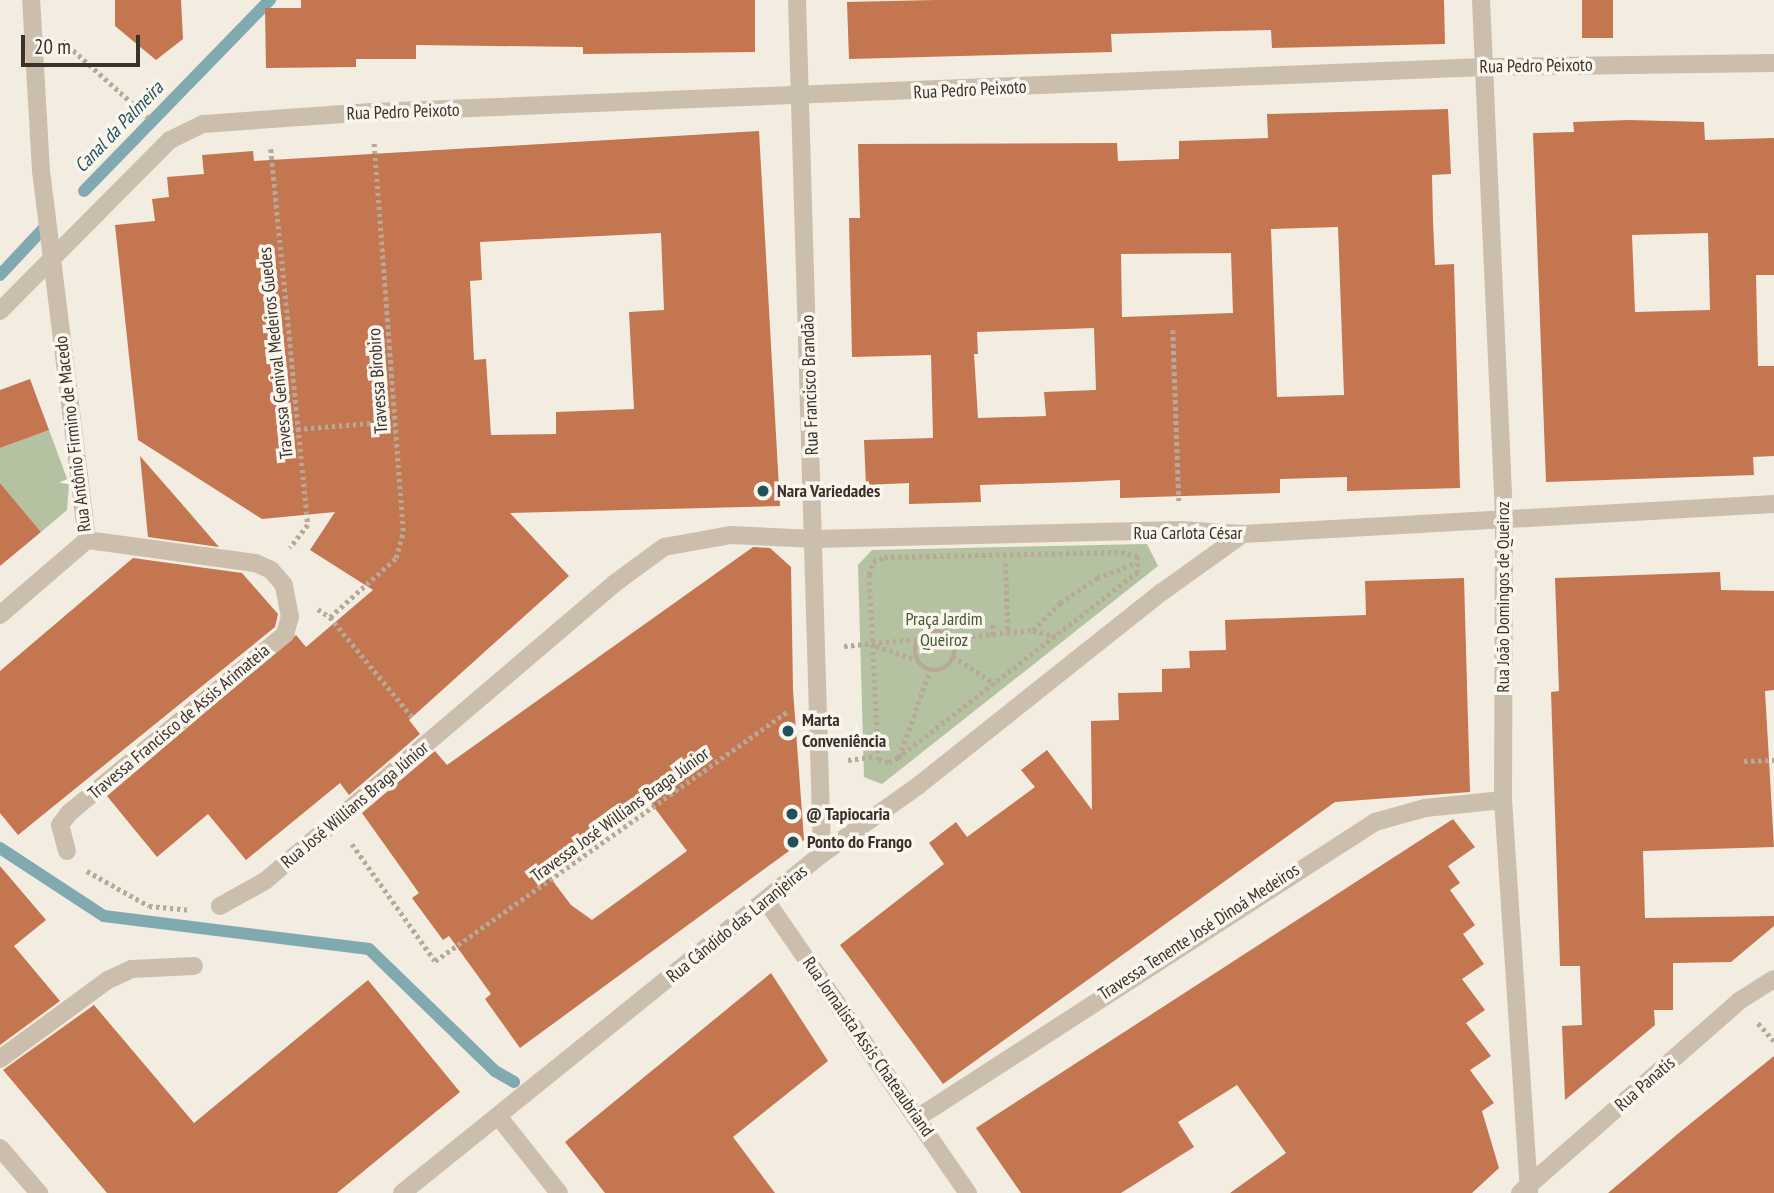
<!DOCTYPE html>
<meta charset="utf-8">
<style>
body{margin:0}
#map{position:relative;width:1774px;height:1193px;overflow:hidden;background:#f3ece1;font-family:"PT Sans Narrow",sans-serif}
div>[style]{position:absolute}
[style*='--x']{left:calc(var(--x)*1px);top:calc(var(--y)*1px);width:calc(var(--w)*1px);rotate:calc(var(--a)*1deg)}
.green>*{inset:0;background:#b4c2a1}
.stream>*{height:12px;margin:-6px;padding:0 6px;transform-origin:6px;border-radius:6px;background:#81a9b0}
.building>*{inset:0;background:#c37650;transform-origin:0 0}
.path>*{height:4.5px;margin-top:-2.25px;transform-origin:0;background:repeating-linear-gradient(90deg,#b7a897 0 3.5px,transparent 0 7px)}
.path>.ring{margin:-2.25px;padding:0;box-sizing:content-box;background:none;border:4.5px solid #b7a897;border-radius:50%}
.service>*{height:18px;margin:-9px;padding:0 9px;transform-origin:9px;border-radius:9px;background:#ccbead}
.minor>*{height:18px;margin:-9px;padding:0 9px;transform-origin:9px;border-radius:9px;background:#ccbead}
.tertiary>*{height:18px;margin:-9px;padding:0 9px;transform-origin:9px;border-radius:9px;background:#ccbead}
.dots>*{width:19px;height:19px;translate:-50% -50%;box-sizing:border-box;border:4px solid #faf6ee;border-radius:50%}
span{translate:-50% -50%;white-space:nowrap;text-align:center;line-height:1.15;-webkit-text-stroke:7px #faf6ee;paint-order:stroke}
.street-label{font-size:18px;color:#3a312b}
.poi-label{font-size:18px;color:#3a312b;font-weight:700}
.left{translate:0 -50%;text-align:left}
.park-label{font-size:18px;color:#455830}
.water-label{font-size:19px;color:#21525b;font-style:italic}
.scale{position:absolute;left:21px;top:35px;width:119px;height:32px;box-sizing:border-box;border:4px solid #3a312b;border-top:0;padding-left:9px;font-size:21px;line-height:24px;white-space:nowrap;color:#3a312b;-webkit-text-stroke:5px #faf6ee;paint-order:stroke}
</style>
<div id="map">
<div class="green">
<i style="clip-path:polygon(49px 430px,69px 484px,67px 510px,41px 532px,0 483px,0 448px)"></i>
<i style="clip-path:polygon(1147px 544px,1158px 566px,882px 784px,864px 777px,858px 565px,872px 550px)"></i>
</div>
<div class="stream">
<i style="--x:84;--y:191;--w:267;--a:-45.8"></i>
<i style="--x:0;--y:275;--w:63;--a:-46.9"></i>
<i style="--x:0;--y:848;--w:124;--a:33.2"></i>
<i style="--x:104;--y:916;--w:267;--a:7.1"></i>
<i style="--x:369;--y:949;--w:175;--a:44.1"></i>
<i style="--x:495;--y:1071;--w:22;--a:30"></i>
</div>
<div class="building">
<i style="clip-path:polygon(115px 0,181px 0,183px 39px,156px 60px,115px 26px)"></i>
<i style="clip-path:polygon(301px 0,755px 0,755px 52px,583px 54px,583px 47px,416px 45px,416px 59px,356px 59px,356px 67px,266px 68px,265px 8px,301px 8px)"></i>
<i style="clip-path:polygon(936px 0,1444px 0,1445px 44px,1272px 48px,1271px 30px,1223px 31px,1111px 34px,1112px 52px,849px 59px,847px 2px)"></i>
<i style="left:1582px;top:0;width:31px;height:38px"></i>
<i style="clip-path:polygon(evenodd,1448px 109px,1451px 174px,1432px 175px,1433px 222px,1435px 265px,1454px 264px,1460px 488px,1347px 491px,1347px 477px,1280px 479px,1280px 493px,1120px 498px,1120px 480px,1078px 482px,980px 485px,981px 502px,909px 504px,909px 483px,866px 485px,864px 440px,933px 438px,931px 355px,852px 357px,849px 218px,860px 218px,858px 144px,1117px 143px,1118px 161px,1179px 159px,1179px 141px,1268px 138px,1267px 114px,1448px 109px,1338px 227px,1344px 395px,1277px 397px,1271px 229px,1338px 227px,1448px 109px,1231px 253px,1233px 313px,1122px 317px,1121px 254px,1231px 253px,1448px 109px,1094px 328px,1096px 390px,1044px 392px,1046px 416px,978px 418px,974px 354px,978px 354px,977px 332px,1094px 328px)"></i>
<i style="clip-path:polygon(evenodd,1629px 120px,1704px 122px,1705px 140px,1774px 138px,1774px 275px,1756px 275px,1758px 366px,1774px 366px,1774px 456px,1753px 457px,1754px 475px,1546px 482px,1533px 133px,1574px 132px,1573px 122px,1629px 120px,1708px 233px,1710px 310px,1635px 312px,1632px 235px,1708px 233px)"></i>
<i style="clip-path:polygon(evenodd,759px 131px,780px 506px,510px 513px,569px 576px,409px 720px,420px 734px,349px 795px,340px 783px,246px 860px,208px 814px,157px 857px,107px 796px,296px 635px,306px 647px,373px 590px,310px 550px,335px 512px,262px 519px,138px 440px,115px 225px,155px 221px,152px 199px,169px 197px,167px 177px,204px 174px,202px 155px,253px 151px,254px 161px,759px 131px,661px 233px,664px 310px,629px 312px,634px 409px,556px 412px,556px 434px,491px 435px,486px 359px,474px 360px,470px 281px,482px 280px,480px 242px,661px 233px)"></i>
<i style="clip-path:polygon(30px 379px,49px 430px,0 448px,0 390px)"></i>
<i style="clip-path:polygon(140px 456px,181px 503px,219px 547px,148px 537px)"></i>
<i style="clip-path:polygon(0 483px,41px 532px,0 566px)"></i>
<i style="clip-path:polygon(evenodd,753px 547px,770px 548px,791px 567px,793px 690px,804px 840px,520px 1048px,485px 999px,491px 994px,449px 936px,443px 940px,412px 898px,419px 893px,362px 813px,435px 751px,447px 765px,753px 547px,645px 795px,687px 851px,592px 920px,571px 905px,543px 868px,645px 795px)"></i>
<i style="clip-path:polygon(133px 558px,242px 573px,278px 614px,275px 627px,18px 835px,0 813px,0 671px)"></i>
<i style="clip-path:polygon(1720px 572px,1721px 590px,1774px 591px,1774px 690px,1765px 691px,1774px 847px,1643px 851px,1645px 918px,1774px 916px,1774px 926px,1731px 962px,1673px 963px,1673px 1010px,1654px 1010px,1655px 1025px,1565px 1100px,1562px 1026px,1582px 1025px,1580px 966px,1560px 966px,1551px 692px,1559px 691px,1555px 578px)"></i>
<i style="clip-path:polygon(1464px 578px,1470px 792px,1335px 802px,943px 1084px,840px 945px,944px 864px,929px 843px,956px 822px,967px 837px,1035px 787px,1021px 770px,1047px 750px,1092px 810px,1091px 721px,1119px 720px,1118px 693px,1162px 692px,1162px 669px,1190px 668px,1189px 651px,1226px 650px,1225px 620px,1366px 615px,1365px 581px)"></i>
<i style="clip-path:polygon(1453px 819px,1475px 847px,1448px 866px,1460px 883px,1450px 890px,1475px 925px,1463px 934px,1484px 964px,1462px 979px,1485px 1010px,1466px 1023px,1491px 1056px,1470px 1070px,1494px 1103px,1482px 1111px,1499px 1168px,1472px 1193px,1230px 1193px,1286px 1153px,1237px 1085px,1178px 1122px,1194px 1147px,1121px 1193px,1021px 1193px,976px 1128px)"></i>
<i style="clip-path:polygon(0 866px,46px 920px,14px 946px,60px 1001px,0 1045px)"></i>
<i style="clip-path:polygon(771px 973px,828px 1061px,733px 1137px,775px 1193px,605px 1193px,565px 1142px)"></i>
<i style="clip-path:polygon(368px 980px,460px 1092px,337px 1193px,107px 1193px,3px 1070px,94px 1005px,194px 1123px)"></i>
<i style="clip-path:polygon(1774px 1056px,1774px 1193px,1608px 1193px,1680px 1132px)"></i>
</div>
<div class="path">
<i style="--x:63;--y:41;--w:117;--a:41.9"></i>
<i style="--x:271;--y:149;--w:378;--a:84.4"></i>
<i style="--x:308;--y:525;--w:29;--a:128"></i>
<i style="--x:1173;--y:330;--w:171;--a:88"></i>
<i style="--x:297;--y:429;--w:98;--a:-4.7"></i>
<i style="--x:1121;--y:552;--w:17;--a:13"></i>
<i style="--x:1138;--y:556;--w:16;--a:90"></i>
<i style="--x:1138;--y:572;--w:304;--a:142.2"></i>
<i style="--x:898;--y:758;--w:11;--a:153"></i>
<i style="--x:888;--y:763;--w:10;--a:-163"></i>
<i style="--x:878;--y:760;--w:185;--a:-92.8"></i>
<i style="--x:869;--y:575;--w:14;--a:-73"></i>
<i style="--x:873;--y:562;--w:12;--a:-24"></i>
<i style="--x:884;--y:557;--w:237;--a:-1.2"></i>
<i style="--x:1006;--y:563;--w:72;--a:88.4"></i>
<i style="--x:318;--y:609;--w:14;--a:34"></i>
<i style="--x:330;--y:617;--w:131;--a:50.6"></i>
<i style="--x:330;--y:617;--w:89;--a:-41.8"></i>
<i style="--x:396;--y:558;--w:28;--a:-75"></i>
<i style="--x:403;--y:531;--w:390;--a:-94.3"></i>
<i style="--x:993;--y:625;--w:11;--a:90"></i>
<i style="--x:1033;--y:630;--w:38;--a:-45"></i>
<i style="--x:1060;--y:603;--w:45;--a:-34"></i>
<i style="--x:1097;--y:578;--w:40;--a:-22"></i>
<i class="ring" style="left:915px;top:631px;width:35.5px;height:35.5px"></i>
<i style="--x:951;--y:638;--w:82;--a:-5.6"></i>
<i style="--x:1033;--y:630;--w:24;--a:17"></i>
<i style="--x:844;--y:646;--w:74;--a:-5.4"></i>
<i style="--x:876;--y:646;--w:43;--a:18.9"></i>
<i style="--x:953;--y:656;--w:50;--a:33.7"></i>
<i style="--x:899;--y:757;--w:92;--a:-70.4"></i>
<i style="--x:848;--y:760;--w:27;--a:-8"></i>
<i style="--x:1744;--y:761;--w:30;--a:-2"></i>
<i style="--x:352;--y:844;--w:143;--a:54.6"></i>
<i style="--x:435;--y:961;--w:433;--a:-35.3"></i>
<i style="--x:87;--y:871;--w:71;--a:29.4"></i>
<i style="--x:149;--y:906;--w:42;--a:5.4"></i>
<i style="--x:1758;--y:1023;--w:24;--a:48"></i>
</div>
<div class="service">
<i style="--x:0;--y:311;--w:241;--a:-45.2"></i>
<i style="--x:67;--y:851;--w:27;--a:-105"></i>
<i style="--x:60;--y:825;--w:15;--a:-53"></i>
<i style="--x:69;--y:813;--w:281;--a:-39.6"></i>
<i style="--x:285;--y:634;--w:18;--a:-74"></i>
<i style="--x:290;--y:617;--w:33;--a:-101"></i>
<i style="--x:284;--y:585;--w:20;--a:-131"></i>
<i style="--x:271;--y:570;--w:17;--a:-156"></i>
<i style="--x:255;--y:563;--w:170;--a:-172.2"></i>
<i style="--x:220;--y:906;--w:51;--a:-29.1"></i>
<i style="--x:265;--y:881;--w:460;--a:-40.4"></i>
</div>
<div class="minor">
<i style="--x:797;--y:0;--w:854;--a:88.32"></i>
<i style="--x:1481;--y:0;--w:517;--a:87.45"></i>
<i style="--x:1504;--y:516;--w:284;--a:90.2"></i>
<i style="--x:1503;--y:800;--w:394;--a:86.2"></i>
<i style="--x:170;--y:140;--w:37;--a:-26"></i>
<i style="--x:203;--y:124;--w:169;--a:-4.1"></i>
<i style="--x:372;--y:112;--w:1113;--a:-2.32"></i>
<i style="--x:1484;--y:67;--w:290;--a:-0.8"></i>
<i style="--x:615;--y:583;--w:61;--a:-36.3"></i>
<i style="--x:664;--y:547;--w:67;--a:-10.3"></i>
<i style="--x:730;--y:535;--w:85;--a:2.7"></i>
<i style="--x:815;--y:539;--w:365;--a:-1.4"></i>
<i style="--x:1180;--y:530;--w:63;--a:3.6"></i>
<i style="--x:0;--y:615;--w:115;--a:-40.8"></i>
<i style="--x:87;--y:540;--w:372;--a:-97.1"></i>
<i style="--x:41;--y:171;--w:171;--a:-93.3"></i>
<i style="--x:767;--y:902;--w:354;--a:55.4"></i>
<i style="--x:0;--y:1059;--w:134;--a:-36.2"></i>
<i style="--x:108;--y:980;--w:26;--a:-25"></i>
<i style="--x:132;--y:969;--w:62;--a:-2.8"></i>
<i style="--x:498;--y:1116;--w:98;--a:51.6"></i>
<i style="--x:917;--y:1118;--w:545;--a:-32.87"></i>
<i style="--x:1375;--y:822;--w:52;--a:-15.6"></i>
<i style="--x:1425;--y:808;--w:78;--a:-5.9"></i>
<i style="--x:0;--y:1148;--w:60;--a:49.1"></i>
<i style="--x:1520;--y:1193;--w:291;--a:-41.2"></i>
<i style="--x:1739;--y:1001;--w:41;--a:-32.2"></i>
</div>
<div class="tertiary">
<i style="--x:402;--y:1193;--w:540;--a:-38.91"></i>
<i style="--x:822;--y:854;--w:119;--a:-35.4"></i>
<i style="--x:919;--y:785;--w:310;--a:-38.5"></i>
<i style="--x:1162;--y:592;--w:100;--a:-35.6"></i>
<i style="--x:1243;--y:534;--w:532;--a:-3.23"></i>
</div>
<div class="dots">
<i style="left:763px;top:491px;background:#21525b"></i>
<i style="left:788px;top:731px;background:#21525b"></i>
<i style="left:792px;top:814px;background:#21525b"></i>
<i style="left:793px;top:842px;background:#21525b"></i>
</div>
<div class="street-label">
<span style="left:1536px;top:66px;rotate:-1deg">Rua Pedro Peixoto</span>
<span style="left:970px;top:90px;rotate:-3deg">Rua Pedro Peixoto</span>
<span style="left:403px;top:112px;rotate:-2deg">Rua Pedro Peixoto</span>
<span style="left:276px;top:353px;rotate:-96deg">Travessa Genival Medeiros Guedes</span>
<span style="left:378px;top:381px;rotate:-94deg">Travessa Birobiro</span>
<span style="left:810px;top:385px;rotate:-92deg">Rua Francisco Brandão</span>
<span style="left:73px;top:434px;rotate:-97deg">Rua Antônio Firmino de Macedo</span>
<span style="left:1188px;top:533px">Rua Carlota César</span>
<span style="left:1503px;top:597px;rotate:-90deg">Rua João Domingos de Queiroz</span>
<span style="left:179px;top:722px;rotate:-40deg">Travessa Francisco de Assis Arimateia</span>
<span style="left:355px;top:805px;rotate:-40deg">Rua José Willians Braga Júnior</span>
<span style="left:620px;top:815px;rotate:-36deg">Travessa José Willians Braga Júnior</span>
<span style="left:737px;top:924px;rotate:-39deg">Rua Cândido das Laranjeiras</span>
<span style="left:1199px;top:932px;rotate:-33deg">Travessa Tenente José Dinoá Medeiros</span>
<span style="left:868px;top:1047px;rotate:55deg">Rua Jornalista Assis Chateaubriand</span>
<span style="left:1645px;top:1084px;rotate:-41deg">Rua Panatis</span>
</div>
<div class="poi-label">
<span class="left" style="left:777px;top:491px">Nara Variedades</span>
<span class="left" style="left:802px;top:731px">Marta<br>Conveniência</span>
<span class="left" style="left:806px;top:814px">@ Tapiocaria</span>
<span class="left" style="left:807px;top:842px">Ponto do Frango</span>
</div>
<div class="park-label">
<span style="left:944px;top:630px">Praça Jardim<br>Queiroz</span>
</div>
<div class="water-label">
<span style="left:119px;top:127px;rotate:-46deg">Canal da Palmeira</span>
</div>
<div class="scale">20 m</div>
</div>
